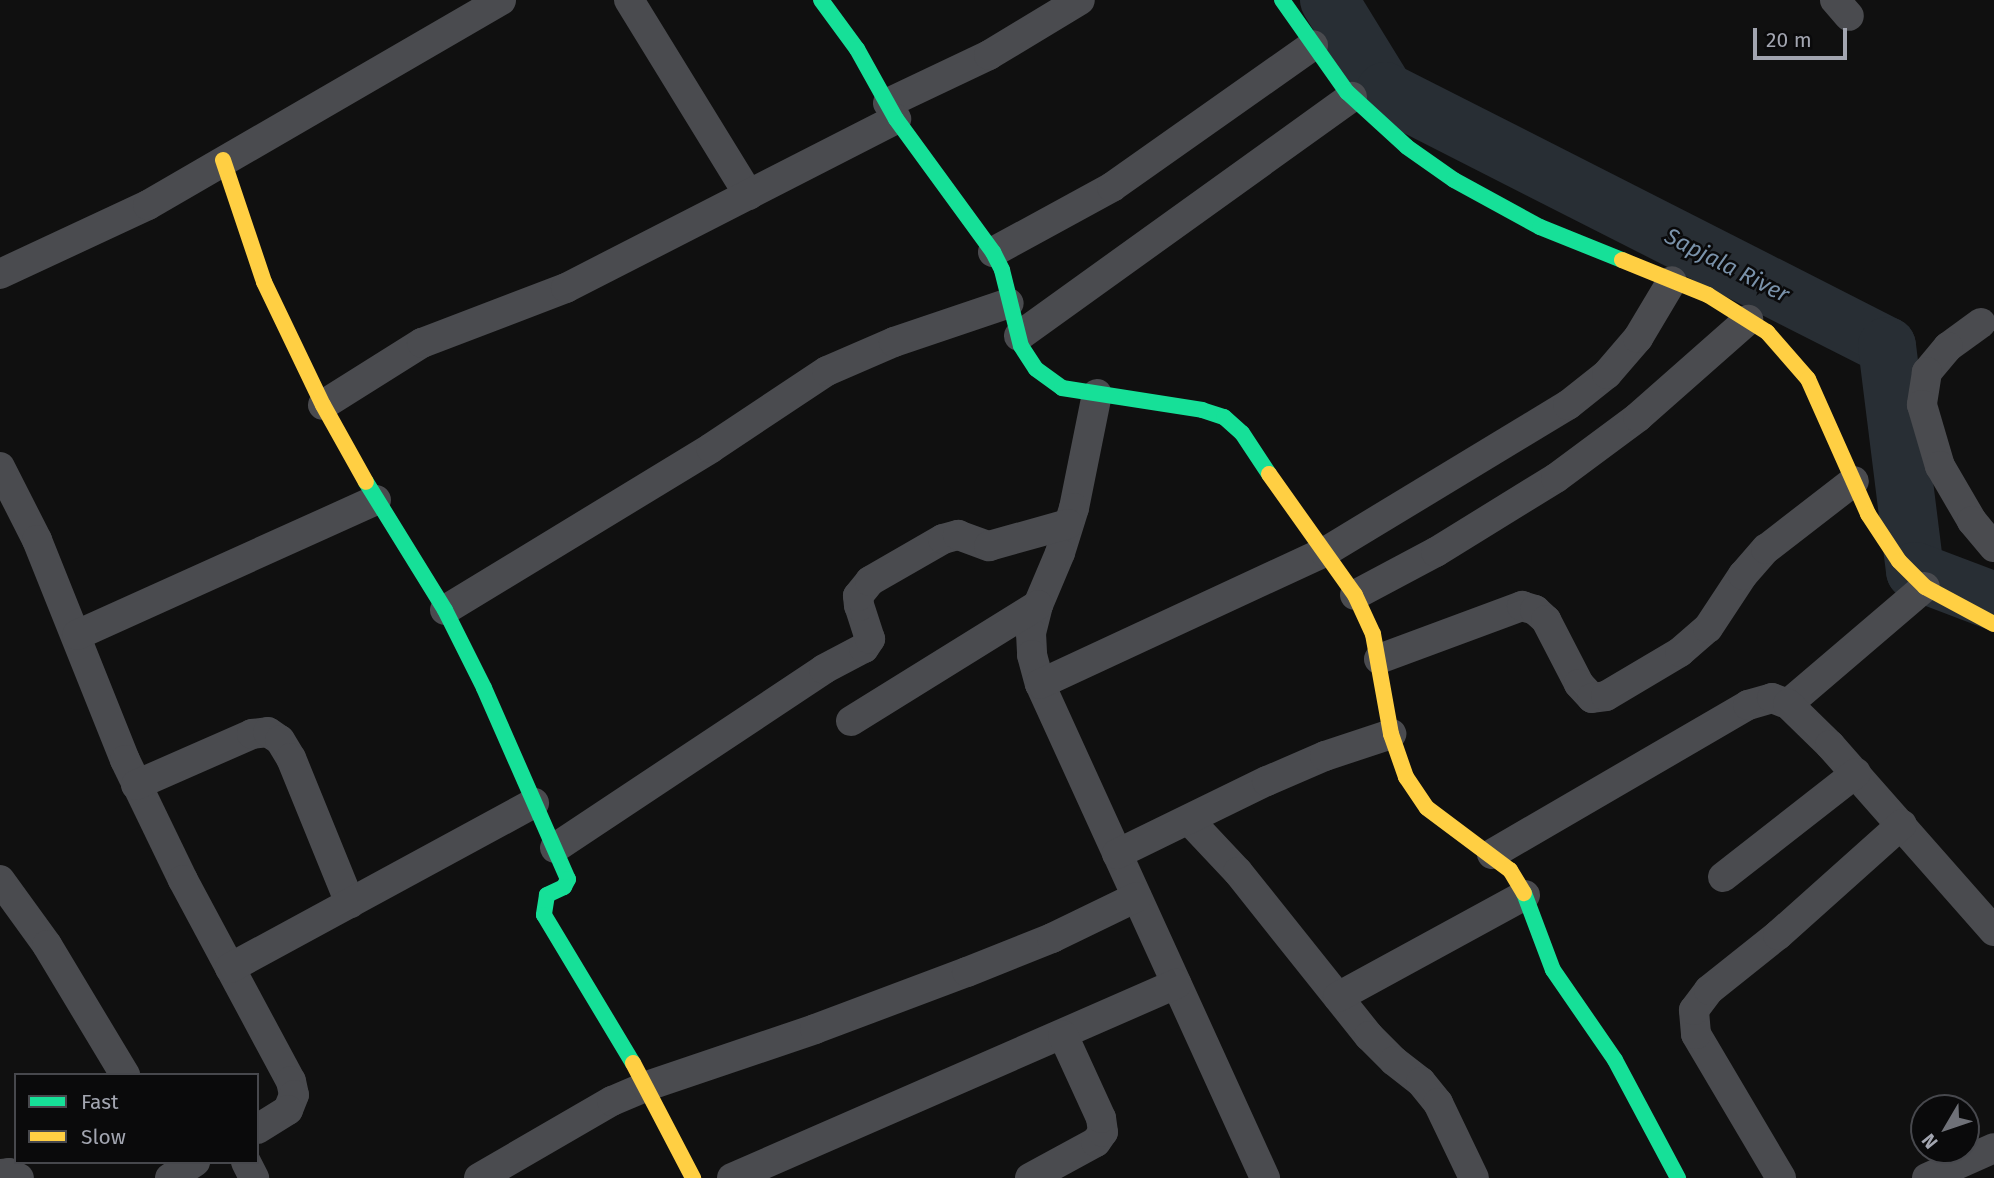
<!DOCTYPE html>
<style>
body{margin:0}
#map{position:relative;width:1994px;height:1178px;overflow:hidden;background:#101010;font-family:"Fira Sans",sans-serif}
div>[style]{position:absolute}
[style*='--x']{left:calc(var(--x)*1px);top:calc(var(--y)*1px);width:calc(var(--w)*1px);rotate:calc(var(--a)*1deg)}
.river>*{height:58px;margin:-29px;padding:0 29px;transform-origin:29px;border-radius:29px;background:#282e34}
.street>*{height:30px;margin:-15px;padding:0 15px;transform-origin:15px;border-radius:15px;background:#4a4b4f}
.fast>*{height:16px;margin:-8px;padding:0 8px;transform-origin:8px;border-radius:8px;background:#16e098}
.slow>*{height:16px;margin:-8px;padding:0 8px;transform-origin:8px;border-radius:8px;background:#ffcf43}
span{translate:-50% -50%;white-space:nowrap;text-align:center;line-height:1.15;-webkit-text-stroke:5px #0a0a0b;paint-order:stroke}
.water-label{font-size:23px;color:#7a92aa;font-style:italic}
.legend{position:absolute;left:14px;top:1073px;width:245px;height:91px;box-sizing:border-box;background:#0a0a0b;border:2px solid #47484d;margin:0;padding:9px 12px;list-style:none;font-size:21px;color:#a2a5b0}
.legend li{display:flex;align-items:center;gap:14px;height:35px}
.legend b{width:35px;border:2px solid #47484d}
.north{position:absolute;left:1910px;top:1094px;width:70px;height:70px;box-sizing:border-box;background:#0a0a0b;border:2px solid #47484d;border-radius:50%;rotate:231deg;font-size:19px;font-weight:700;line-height:28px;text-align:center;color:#a2a5b0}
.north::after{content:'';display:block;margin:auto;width:24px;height:32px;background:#6f7178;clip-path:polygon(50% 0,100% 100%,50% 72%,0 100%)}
.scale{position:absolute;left:1753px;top:28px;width:94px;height:32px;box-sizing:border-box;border:4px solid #a2a5b0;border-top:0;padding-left:9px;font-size:21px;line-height:24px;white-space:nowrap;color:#a2a5b0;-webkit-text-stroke:5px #0a0a0b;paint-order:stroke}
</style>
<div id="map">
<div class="river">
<i style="--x:1329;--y:0;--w:107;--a:58.4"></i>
<i style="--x:1385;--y:91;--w:563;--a:26.93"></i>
<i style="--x:1887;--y:346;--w:227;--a:82.9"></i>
<i style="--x:1915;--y:571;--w:85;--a:20.8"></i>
</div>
<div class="street">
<i style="--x:629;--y:0;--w:229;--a:58.4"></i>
<i style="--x:1835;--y:0;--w:21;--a:49"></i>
<i style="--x:888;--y:103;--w:112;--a:-25.4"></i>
<i style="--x:989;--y:55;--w:106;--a:-31.1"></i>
<i style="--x:993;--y:252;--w:136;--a:-28.6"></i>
<i style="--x:1112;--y:187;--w:246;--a:-35.2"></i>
<i style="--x:0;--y:274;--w:163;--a:-25"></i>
<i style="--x:148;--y:205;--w:408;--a:-30.1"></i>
<i style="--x:1981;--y:323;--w:41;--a:144"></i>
<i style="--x:1948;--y:347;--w:33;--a:130"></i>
<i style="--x:1927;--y:372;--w:33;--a:99"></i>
<i style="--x:1922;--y:405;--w:64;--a:73.6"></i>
<i style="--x:1940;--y:466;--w:64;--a:59.8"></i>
<i style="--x:1972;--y:521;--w:34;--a:50"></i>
<i style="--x:1019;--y:336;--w:410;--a:-35.7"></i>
<i style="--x:1097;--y:394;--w:116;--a:101.4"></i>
<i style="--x:1074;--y:508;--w:47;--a:107.3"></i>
<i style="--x:1060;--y:553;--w:56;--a:112.9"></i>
<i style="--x:1038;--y:605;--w:29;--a:104"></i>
<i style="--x:1031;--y:633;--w:22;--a:87"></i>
<i style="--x:1032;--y:655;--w:30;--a:75"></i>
<i style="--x:1040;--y:684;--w:543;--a:65.51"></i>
<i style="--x:323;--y:405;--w:117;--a:-32.1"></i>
<i style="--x:422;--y:343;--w:154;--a:-20.9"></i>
<i style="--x:566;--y:288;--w:371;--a:-27.1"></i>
<i style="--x:0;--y:467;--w:82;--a:63.1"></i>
<i style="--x:37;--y:540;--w:237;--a:68.2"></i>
<i style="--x:125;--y:760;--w:133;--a:64.2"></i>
<i style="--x:183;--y:880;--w:228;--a:61.8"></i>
<i style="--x:291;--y:1081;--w:14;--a:78"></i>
<i style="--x:294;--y:1095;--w:16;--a:112"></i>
<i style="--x:288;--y:1110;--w:36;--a:148"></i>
<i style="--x:1355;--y:595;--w:92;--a:-28"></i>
<i style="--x:1436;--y:552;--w:141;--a:-31.7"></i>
<i style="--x:1556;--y:478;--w:102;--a:-36.6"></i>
<i style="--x:1638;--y:417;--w:147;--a:-41.4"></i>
<i style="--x:445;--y:610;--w:311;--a:-31.3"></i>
<i style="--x:711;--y:448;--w:139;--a:-33.6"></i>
<i style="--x:827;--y:371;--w:73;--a:-23.4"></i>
<i style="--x:894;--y:342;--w:121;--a:-18.7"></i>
<i style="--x:77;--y:635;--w:328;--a:-24.3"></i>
<i style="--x:1379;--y:659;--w:153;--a:-20.3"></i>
<i style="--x:1522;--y:606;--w:14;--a:17"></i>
<i style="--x:1535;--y:610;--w:15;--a:42"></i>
<i style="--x:1546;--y:620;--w:72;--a:62.7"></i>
<i style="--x:1579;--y:684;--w:19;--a:47"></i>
<i style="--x:1592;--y:698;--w:14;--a:-8"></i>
<i style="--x:1606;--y:696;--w:86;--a:-30.7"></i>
<i style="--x:1680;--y:652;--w:37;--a:-41"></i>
<i style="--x:1708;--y:628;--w:64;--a:-56.6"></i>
<i style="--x:1743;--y:575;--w:35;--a:-49"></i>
<i style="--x:1766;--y:549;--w:111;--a:-37.7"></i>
<i style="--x:1040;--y:684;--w:314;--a:-24.9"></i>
<i style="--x:1325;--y:552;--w:284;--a:-31.2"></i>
<i style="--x:1568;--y:405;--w:50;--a:-38.5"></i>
<i style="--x:1607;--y:374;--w:48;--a:-49.3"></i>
<i style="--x:1638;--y:338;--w:66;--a:-59.2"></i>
<i style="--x:1788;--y:704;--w:180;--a:-40.5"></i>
<i style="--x:851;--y:721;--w:220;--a:-31.8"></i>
<i style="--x:136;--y:785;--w:127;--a:-23.7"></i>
<i style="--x:252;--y:734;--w:16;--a:-7"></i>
<i style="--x:268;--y:732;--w:14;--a:34"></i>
<i style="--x:280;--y:740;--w:21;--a:59"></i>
<i style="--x:291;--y:758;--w:157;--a:67.9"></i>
<i style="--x:1189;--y:820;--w:71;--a:46.7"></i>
<i style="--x:1238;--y:872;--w:210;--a:51.4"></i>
<i style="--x:1369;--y:1036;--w:35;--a:45"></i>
<i style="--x:1394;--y:1061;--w:34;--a:38"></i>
<i style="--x:1421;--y:1082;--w:27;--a:51"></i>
<i style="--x:1438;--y:1103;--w:83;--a:64.4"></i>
<i style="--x:555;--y:848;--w:323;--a:-33.6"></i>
<i style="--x:824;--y:669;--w:45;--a:-27.7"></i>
<i style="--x:864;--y:648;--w:11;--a:-56"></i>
<i style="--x:870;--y:639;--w:35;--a:-108"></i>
<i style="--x:859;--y:606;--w:10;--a:-96"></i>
<i style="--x:858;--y:596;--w:19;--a:-51"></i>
<i style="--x:870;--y:581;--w:84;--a:-29.9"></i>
<i style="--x:943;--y:539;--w:16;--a:-15"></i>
<i style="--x:958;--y:535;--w:33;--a:20"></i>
<i style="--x:989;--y:546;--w:82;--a:-15.6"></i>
<i style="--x:1117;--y:854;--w:167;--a:-26"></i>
<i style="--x:1267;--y:781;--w:63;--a:-23.3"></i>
<i style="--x:1325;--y:756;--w:70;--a:-18.4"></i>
<i style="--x:1492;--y:854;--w:296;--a:-30.2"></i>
<i style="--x:1748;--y:705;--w:25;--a:-16"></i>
<i style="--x:1772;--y:698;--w:17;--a:21"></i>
<i style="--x:1788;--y:704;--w:59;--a:44.3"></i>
<i style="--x:1830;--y:745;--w:248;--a:48.6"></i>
<i style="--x:1723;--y:877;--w:169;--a:-38"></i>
<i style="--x:0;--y:880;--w:80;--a:54.1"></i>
<i style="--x:47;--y:945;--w:152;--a:59"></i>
<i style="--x:230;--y:968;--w:346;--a:-28.5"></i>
<i style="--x:1338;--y:997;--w:213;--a:-28.6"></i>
<i style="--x:246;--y:1162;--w:18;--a:63"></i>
<i style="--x:0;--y:1174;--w:9;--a:-6"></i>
<i style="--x:9;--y:1173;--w:11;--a:27"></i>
<i style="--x:170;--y:1178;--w:30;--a:-33"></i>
<i style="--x:479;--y:1178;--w:154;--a:-30.1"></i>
<i style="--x:612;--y:1101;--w:38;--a:-23"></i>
<i style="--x:647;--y:1086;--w:177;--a:-18.7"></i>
<i style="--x:815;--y:1029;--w:162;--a:-20.6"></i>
<i style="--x:967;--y:972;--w:92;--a:-21.8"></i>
<i style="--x:1052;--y:938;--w:94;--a:-25.8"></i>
<i style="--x:732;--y:1178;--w:485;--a:-23.6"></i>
<i style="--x:1030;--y:1178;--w:75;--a:-28.6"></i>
<i style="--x:1096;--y:1142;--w:12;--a:-55"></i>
<i style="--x:1103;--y:1132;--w:14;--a:-98"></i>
<i style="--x:1101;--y:1118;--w:91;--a:-114.6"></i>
<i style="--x:1781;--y:1178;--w:167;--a:-120.6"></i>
<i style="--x:1696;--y:1034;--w:24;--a:-95"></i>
<i style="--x:1694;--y:1010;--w:25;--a:-53"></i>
<i style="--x:1709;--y:990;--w:88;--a:-38.6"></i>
<i style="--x:1778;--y:935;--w:166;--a:-41.8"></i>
<i style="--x:1927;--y:1178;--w:73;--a:-24.1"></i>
</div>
<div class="fast">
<i style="--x:821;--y:0;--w:61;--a:53.7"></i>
<i style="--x:857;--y:49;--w:80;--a:60.9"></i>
<i style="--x:896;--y:119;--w:165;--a:53.9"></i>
<i style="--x:993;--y:252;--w:20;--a:63"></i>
<i style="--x:1002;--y:270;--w:78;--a:76"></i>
<i style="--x:1021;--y:346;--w:27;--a:57"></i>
<i style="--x:1036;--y:369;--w:32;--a:36"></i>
<i style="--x:1062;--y:388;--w:142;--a:8.9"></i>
<i style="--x:1202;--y:410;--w:23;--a:18"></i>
<i style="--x:1224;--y:417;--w:24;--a:42"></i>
<i style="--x:1242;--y:433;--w:49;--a:56.6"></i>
<i style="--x:1282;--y:0;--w:113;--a:54.8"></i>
<i style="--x:1347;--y:92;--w:81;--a:42.5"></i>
<i style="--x:1407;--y:147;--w:57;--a:35.1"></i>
<i style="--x:1454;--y:180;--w:98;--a:28.7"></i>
<i style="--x:1540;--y:227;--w:88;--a:21.9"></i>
<i style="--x:366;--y:482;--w:150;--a:58.3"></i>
<i style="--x:445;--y:610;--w:87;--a:63.4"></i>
<i style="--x:484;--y:688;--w:209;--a:66.3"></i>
<i style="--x:568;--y:879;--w:9;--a:117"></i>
<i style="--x:564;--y:887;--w:19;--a:155"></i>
<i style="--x:547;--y:895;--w:20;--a:99"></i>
<i style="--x:544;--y:915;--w:173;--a:59"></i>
<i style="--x:1524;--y:893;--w:82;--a:69.4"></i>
<i style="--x:1553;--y:970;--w:109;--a:55.4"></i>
<i style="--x:1615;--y:1060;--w:134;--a:61.9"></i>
</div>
<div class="slow">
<i style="--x:223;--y:160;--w:129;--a:71.4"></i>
<i style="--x:264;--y:282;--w:136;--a:64.4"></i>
<i style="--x:323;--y:405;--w:88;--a:60.8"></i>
<i style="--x:1622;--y:260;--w:93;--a:22.1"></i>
<i style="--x:1708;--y:295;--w:70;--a:32.1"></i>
<i style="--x:1767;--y:332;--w:62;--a:48.9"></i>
<i style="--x:1808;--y:379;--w:148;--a:66"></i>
<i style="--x:1868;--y:514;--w:56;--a:56.6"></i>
<i style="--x:1899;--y:561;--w:37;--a:45"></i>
<i style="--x:1925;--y:587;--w:78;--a:28.2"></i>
<i style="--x:1269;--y:474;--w:148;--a:54.6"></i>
<i style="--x:1355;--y:595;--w:43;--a:65.2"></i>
<i style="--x:1373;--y:634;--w:102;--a:79.8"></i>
<i style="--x:1391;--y:734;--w:46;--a:70.8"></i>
<i style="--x:1406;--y:777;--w:37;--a:56"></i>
<i style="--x:1427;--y:808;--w:104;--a:36.8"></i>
<i style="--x:1510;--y:870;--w:27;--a:59"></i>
<i style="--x:633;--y:1063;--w:130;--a:62.4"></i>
</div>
<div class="water-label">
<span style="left:1727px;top:265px;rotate:27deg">Sapjala River</span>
</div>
<ul class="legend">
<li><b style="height:9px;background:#16e098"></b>Fast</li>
<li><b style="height:9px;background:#ffcf43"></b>Slow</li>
</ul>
<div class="north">N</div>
<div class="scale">20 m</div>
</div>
